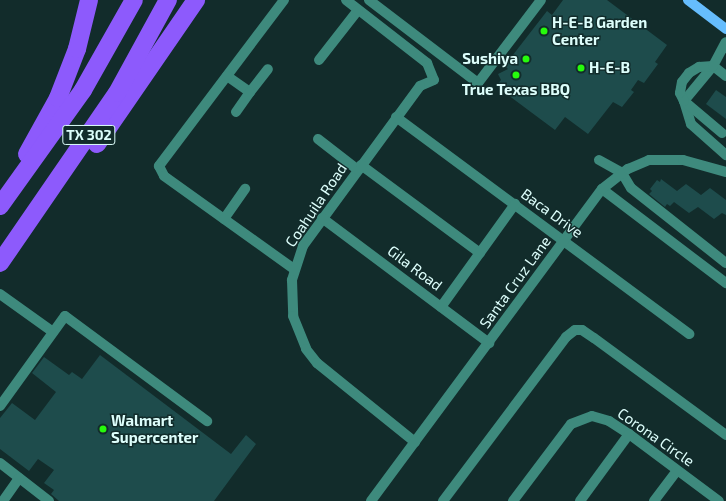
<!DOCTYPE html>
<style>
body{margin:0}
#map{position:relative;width:726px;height:501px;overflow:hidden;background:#122c2b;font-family:"Exo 2",sans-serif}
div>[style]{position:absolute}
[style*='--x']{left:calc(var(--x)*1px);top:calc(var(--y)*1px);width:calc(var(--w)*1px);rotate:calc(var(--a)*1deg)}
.building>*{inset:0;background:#1e4c4c}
.minor>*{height:10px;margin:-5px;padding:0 5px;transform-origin:5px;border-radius:5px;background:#3e8a7d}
.major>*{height:10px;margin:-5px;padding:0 5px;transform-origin:5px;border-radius:5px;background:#66bdfd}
.highway>*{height:18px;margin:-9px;padding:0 9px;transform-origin:9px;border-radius:9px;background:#8d5afc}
.dots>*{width:11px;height:11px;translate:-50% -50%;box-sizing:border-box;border:2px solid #122c2b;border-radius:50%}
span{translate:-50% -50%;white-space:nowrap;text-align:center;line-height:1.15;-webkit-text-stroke:3px #122c2b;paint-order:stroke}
.shield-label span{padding:1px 3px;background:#122c2b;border:1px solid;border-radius:3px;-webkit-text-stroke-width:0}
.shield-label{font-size:14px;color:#ddfefb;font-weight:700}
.poi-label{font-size:15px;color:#ddfefb;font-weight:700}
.left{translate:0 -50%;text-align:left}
.right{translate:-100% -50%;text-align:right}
.street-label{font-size:15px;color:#ddfefb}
</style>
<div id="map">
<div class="building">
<i style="clip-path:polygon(563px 0,607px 0,667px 45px,655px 62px,658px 64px,644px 83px,638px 80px,631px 90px,634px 92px,622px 107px,613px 102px,588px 134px,565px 117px,555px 130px,496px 86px,501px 80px,498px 74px,508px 69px,505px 66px,509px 60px,547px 11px,552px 15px)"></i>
<i style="clip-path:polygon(716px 90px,726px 97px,726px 119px,706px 104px)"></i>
<i style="clip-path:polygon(661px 179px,677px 191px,686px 184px,701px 195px,710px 188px,726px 200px,726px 215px,722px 213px,714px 219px,698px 207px,689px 213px,674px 202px,670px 206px,667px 204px,665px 207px,649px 194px,652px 191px,650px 189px,657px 180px,660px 182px)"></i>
<i style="clip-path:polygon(100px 355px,231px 454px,246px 435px,256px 444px,214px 501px,59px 501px,51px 494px,54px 490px,44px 483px,54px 470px,38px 459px,29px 471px,0 449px,0 418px,12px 403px,35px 420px,56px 392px,32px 373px,44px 357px,69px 375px,72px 372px,82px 379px)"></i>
</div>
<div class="minor">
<i style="--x:284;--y:0;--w:208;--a:127"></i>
<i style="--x:159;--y:166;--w:11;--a:63"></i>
<i style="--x:164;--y:176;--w:160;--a:35.6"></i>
<i style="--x:346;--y:0;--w:103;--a:37.9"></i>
<i style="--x:427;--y:63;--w:18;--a:68"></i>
<i style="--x:434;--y:80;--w:15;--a:157"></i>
<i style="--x:420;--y:86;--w:198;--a:126.2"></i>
<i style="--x:303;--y:246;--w:36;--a:108"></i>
<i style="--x:292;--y:280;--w:36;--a:88"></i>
<i style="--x:293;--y:316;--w:35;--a:68"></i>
<i style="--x:306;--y:349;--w:18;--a:52"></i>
<i style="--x:317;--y:363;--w:126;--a:38.9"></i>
<i style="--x:369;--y:0;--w:137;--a:37.3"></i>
<i style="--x:478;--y:83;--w:104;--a:-52.8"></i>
<i style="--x:319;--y:60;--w:63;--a:-52"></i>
<i style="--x:227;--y:76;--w:28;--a:35"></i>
<i style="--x:250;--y:92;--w:29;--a:-52"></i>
<i style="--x:726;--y:76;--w:16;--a:-142"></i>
<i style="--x:713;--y:66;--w:45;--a:129.6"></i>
<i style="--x:684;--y:101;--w:24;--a:73"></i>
<i style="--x:691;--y:124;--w:47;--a:41.5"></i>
<i style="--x:236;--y:112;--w:24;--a:-55"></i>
<i style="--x:396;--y:117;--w:365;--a:36.5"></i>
<i style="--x:722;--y:133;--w:50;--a:-139.9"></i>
<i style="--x:684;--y:101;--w:9;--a:-117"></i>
<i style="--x:680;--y:93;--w:11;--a:-80"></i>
<i style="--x:682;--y:82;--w:11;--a:-52"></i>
<i style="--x:689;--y:73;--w:12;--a:-31"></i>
<i style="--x:699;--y:67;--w:14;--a:-4"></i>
<i style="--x:713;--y:66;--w:27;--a:-62"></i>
<i style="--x:318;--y:139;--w:51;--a:37.8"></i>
<i style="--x:599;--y:160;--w:26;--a:29"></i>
<i style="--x:622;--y:173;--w:17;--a:59"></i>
<i style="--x:631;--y:188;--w:121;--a:38.3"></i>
<i style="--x:361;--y:165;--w:148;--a:36.5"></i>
<i style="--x:602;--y:189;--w:156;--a:37.2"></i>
<i style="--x:322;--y:218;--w:209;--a:36.8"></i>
<i style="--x:224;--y:219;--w:37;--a:-55"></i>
<i style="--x:0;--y:294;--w:65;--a:35.6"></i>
<i style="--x:441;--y:307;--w:127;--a:-54.3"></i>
<i style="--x:0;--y:406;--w:111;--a:-54.2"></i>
<i style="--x:65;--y:316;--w:177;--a:36.5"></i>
<i style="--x:0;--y:463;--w:62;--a:37.8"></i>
<i style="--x:3;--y:501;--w:28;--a:-55"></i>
<i style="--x:371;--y:501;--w:388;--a:-53.5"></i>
<i style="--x:602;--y:189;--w:33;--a:-38"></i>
<i style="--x:628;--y:169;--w:23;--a:-23"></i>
<i style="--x:649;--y:160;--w:34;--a:0"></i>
<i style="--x:683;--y:160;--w:45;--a:15.6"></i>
<i style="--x:443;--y:501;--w:205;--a:-53.1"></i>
<i style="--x:566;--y:337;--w:11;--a:-38"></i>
<i style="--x:575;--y:330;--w:7;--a:0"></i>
<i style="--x:582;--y:330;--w:14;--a:34"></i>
<i style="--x:594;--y:338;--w:164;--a:36.3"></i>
<i style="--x:513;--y:501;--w:96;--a:-53"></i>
<i style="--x:571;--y:424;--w:22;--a:-21"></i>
<i style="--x:592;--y:416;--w:18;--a:16"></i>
<i style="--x:609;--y:421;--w:24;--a:33"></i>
<i style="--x:629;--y:434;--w:112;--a:36.7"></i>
<i style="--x:580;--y:501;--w:83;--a:-53.8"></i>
<i style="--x:654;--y:501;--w:38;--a:-53"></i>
</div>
<div class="major">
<i style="--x:688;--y:0;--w:48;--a:37.3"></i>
</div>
<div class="highway">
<i style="--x:97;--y:144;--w:175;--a:-55.5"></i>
<i style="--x:27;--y:154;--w:64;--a:-61"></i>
<i style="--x:58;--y:98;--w:53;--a:-68.8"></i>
<i style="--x:77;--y:49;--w:50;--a:-76.2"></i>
<i style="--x:0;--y:206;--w:143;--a:-54.4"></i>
<i style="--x:83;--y:90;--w:103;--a:-60.5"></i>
<i style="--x:0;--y:263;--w:206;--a:-55.5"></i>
<i style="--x:117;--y:93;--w:106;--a:-61.3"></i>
</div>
<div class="dots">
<i style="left:544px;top:31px;background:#26fb0c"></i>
<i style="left:526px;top:59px;background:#26fb0c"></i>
<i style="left:581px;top:68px;background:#26fb0c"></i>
<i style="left:516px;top:75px;background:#26fb0c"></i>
<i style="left:103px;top:429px;background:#26fb0c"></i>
</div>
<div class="shield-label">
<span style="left:89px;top:135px">TX 302</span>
</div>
<div class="poi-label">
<span class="left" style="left:552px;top:31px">H-E-B Garden<br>Center</span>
<span class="right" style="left:518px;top:59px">Sushiya</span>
<span class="left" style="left:589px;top:68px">H-E-B</span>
<span style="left:516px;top:90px">True Texas BBQ</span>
<span class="left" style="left:111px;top:429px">Walmart<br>Supercenter</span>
</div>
<div class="street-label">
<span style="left:316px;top:205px;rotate:-56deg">Coahuila Road</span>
<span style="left:552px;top:213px;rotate:36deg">Baca Drive</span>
<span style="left:415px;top:268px;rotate:37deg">Gila Road</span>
<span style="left:515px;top:282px;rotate:-54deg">Santa Cruz Lane</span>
<span style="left:656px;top:437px;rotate:35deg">Corona Circle</span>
</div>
</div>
